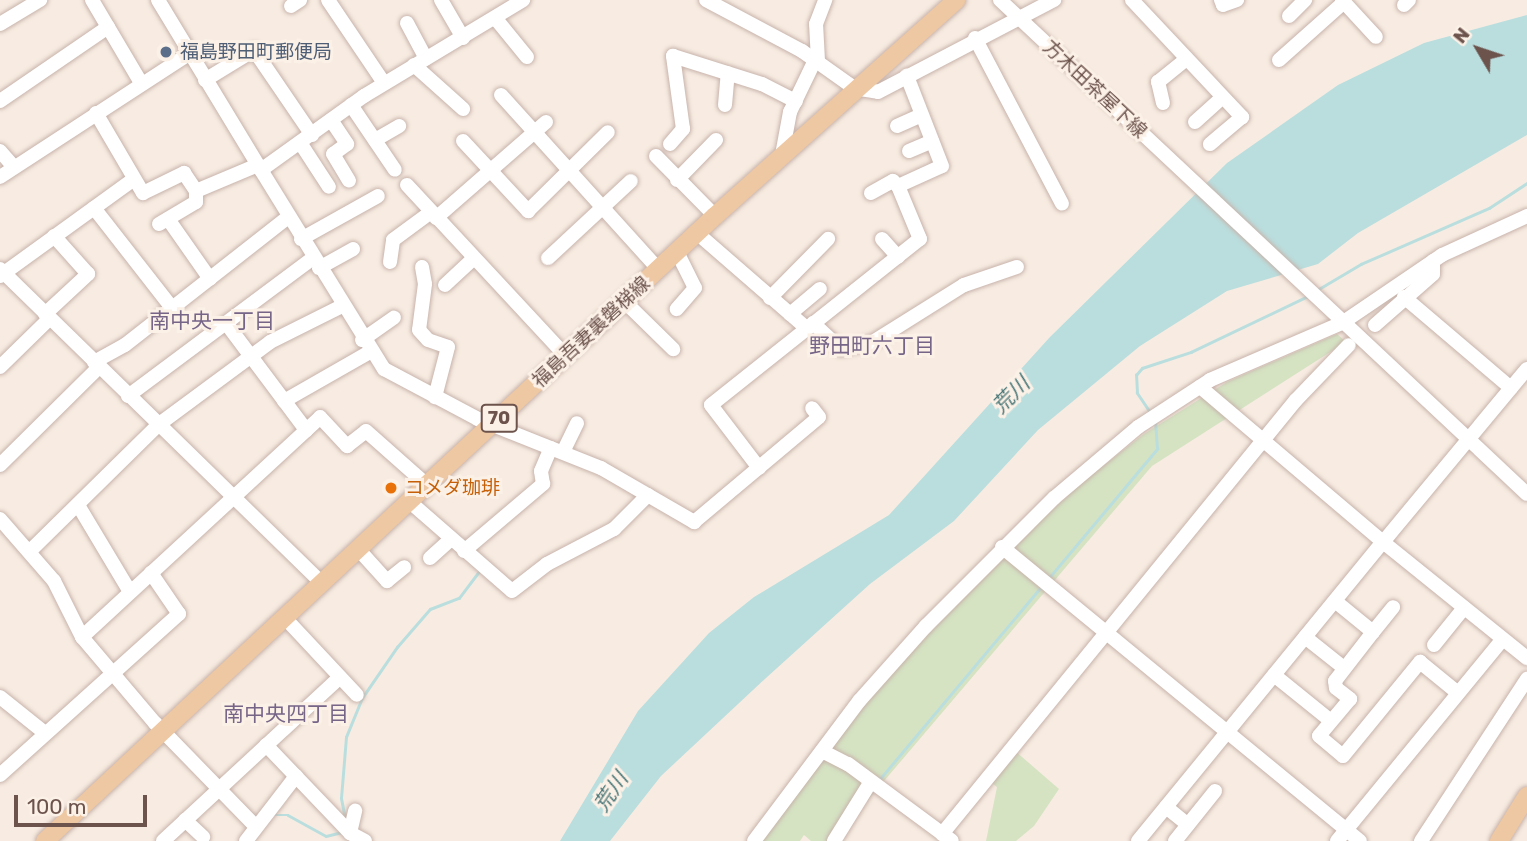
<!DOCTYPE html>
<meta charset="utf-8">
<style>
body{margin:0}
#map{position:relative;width:1527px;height:841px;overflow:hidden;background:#f8ece2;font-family:Rubik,"Noto Sans JP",sans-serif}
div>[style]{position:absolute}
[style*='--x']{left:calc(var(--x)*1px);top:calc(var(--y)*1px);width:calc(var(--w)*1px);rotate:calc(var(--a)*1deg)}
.green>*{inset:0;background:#d5e3c3}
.water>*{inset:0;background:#badede}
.stream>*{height:2.5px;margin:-1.25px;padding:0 1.25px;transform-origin:1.25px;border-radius:1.25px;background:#badede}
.roads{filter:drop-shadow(0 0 2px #c7b3ab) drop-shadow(0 0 2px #c7b3ab)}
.minor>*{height:14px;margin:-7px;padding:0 7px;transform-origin:7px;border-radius:7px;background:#fff}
.major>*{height:18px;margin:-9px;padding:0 9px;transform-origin:9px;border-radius:9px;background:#eec7a3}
.dots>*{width:19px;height:19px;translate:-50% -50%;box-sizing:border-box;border:4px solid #fcf1e7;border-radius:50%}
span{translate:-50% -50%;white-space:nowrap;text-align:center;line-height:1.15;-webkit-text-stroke:6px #fcf1e7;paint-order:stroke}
.shield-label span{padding:2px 5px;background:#fcf1e7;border:2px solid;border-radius:5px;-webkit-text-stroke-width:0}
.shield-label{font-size:18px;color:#6c534c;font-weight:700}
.service-label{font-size:19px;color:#4e5e75}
.left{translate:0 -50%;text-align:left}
.street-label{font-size:19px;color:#6c534c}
.food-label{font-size:19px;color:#c56008}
.neighbourhood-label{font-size:21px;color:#776588}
.water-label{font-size:21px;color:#477576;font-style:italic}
.north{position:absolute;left:1443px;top:14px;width:70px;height:70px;-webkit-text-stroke:5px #fcf1e7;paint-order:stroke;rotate:309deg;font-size:19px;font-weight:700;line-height:28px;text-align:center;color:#6c534c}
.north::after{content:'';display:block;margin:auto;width:24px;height:32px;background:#6c534c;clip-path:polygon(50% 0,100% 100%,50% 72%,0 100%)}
.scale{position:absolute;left:14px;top:795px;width:133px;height:32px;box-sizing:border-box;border:4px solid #6c534c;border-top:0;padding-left:9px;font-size:21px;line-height:24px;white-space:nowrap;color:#6c534c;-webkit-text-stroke:5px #fcf1e7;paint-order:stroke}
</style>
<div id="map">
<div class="green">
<i style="clip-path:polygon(1337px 334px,1346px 342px,1152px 466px,833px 841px,811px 841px,804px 835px,800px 841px,761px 841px,864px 703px,1005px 553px,1084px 481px,1144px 434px,1227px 382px)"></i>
<i style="clip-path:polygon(1014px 750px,1059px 789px,1034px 826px,1016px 841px,986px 841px,997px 787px,989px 781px)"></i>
</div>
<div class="water">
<i style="clip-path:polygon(1527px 15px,1527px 135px,1358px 233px,1318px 264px,1227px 291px,1140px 346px,1038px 430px,954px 521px,870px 584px,766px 678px,661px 776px,610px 841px,560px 841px,638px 711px,709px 633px,754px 597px,889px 515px,1050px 337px,1227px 163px,1338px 85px,1424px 43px)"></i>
</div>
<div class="stream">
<i style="--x:1317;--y:290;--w:51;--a:-30.6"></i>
<i style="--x:1361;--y:264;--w:140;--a:-23.6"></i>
<i style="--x:1489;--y:208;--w:45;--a:-33.3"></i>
<i style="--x:1151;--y:414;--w:25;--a:-124"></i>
<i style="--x:1137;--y:393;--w:18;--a:-93"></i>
<i style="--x:1136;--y:375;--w:9;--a:-49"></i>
<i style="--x:1142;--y:368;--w:52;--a:-18.1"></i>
<i style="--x:1191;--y:352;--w:130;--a:-25.6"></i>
<i style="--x:1048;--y:579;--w:170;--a:-50"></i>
<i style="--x:1157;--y:449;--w:26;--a:-94"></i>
<i style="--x:879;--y:780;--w:252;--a:-50"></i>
<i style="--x:271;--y:815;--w:17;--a:0"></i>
<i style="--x:288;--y:815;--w:43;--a:28.9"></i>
<i style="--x:326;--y:836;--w:16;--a:-14"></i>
<i style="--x:345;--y:819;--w:21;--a:-101"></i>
<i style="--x:341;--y:798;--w:61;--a:-85.3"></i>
<i style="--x:346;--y:737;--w:42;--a:-67.7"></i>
<i style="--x:362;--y:698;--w:62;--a:-55.5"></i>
<i style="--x:397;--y:647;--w:50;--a:-49"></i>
<i style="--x:430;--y:609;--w:31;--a:-21"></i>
<i style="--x:459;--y:598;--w:36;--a:-53"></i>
</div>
<div class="roads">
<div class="minor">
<i style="--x:92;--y:0;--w:96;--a:59.4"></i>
<i style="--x:158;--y:0;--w:199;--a:58.8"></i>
<i style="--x:261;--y:170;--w:127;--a:-35.7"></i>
<i style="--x:364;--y:96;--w:186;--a:-31.1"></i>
<i style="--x:328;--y:0;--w:100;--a:56"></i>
<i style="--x:441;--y:0;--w:44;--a:59.9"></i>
<i style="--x:706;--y:0;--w:109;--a:28"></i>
<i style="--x:802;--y:51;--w:64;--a:35.4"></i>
<i style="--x:854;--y:88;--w:24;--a:9"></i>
<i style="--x:878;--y:92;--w:199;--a:-27.6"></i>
<i style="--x:1000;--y:0;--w:722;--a:43.15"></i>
<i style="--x:1132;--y:0;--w:161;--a:46.8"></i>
<i style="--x:1242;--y:117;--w:42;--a:139.8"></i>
<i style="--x:1221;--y:0;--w:5;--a:68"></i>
<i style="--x:1223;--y:5;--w:15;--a:-20"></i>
<i style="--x:1342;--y:0;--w:50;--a:47.4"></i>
<i style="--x:1404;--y:5;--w:7;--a:-45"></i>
<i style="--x:291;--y:6;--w:11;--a:-34"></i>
<i style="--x:1289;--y:16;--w:23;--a:-45"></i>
<i style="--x:496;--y:19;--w:49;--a:50.8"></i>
<i style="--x:407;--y:23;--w:40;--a:62"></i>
<i style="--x:0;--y:24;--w:47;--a:-31"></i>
<i style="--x:975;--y:38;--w:187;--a:62.3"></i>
<i style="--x:1279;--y:60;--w:87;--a:-41.7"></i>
<i style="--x:818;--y:61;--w:37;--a:-93"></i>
<i style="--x:816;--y:24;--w:26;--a:-69"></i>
<i style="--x:414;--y:65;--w:66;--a:41.9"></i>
<i style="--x:205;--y:80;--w:57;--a:-31.5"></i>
<i style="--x:254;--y:50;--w:103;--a:55.7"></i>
<i style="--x:501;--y:95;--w:234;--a:47.9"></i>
<i style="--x:0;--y:101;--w:131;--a:-34.4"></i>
<i style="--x:1163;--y:103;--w:22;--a:-103"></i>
<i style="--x:1158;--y:82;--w:36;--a:-39"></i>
<i style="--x:351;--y:105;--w:78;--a:55.9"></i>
<i style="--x:725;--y:105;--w:32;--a:-85"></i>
<i style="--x:96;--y:113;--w:93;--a:59.6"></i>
<i style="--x:143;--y:193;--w:46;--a:-26"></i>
<i style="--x:184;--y:173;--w:22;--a:56"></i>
<i style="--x:196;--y:191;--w:67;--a:-22.8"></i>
<i style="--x:331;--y:120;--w:29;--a:56"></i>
<i style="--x:347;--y:144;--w:17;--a:144"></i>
<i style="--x:333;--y:154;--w:31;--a:59"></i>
<i style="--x:1195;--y:122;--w:36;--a:-42"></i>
<i style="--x:897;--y:126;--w:27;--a:-24"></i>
<i style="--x:375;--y:140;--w:28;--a:-30"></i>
<i style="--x:463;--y:141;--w:96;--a:47.1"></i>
<i style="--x:528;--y:211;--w:112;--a:-44.6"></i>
<i style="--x:301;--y:144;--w:51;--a:56.9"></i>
<i style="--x:670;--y:144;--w:20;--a:-49"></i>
<i style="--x:683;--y:129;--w:74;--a:-97.8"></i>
<i style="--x:673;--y:56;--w:93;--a:17.5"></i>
<i style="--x:762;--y:84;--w:38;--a:27"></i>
<i style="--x:0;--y:151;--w:20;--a:49"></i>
<i style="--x:909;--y:151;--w:25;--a:-23"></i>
<i style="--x:782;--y:155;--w:44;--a:-79.5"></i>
<i style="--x:790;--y:112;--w:58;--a:-64.3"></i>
<i style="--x:656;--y:156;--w:84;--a:45.5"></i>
<i style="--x:261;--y:170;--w:234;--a:58.3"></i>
<i style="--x:384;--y:369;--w:106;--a:28"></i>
<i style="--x:478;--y:419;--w:132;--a:21.7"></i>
<i style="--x:601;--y:468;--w:108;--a:30.1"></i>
<i style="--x:694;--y:522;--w:163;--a:-40"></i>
<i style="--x:819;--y:417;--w:11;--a:-128"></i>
<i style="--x:0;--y:177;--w:225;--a:-33.1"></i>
<i style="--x:677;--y:180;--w:56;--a:-45.7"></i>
<i style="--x:407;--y:185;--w:233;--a:47.1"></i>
<i style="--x:871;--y:193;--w:25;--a:-29"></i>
<i style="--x:893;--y:181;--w:7;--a:45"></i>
<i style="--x:94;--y:208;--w:127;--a:52"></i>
<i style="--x:436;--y:218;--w:146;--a:-41.1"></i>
<i style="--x:168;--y:219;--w:73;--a:55"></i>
<i style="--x:159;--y:224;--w:43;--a:-30.7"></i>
<i style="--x:196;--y:202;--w:11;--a:-90"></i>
<i style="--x:697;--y:233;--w:143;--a:41"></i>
<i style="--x:301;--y:239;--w:88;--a:-29.2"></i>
<i style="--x:882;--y:239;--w:24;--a:48"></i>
<i style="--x:677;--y:252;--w:40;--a:63.4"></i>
<i style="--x:695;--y:288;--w:28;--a:131"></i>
<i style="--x:548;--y:258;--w:113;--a:-42.9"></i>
<i style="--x:390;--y:262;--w:22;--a:-82"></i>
<i style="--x:393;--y:240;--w:47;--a:-36.4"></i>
<i style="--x:422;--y:267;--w:17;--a:80"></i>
<i style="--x:425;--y:284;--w:46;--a:97.4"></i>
<i style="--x:419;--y:330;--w:13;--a:48"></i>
<i style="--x:428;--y:340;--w:21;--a:19"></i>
<i style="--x:448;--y:347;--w:52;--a:104.6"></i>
<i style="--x:319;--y:268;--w:39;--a:-29"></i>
<i style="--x:0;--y:269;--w:450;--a:44.3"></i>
<i style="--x:0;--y:276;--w:165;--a:-35.9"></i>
<i style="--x:445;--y:285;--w:38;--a:-43"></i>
<i style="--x:1404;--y:297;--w:140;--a:40.4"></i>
<i style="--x:1511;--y:388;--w:200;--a:129.7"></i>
<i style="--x:1383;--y:542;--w:185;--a:38.9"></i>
<i style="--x:770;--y:298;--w:83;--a:-45.5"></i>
<i style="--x:624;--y:301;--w:69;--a:44.4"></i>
<i style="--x:45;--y:314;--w:59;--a:-42.9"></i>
<i style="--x:88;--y:274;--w:51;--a:-131.8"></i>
<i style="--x:790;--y:314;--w:39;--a:-40"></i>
<i style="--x:226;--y:323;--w:134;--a:53.2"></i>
<i style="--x:813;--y:323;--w:38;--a:43"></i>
<i style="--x:841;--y:349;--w:33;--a:-12"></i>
<i style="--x:873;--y:342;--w:107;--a:-32.1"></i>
<i style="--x:964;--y:285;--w:56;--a:-18.8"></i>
<i style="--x:1375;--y:325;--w:77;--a:-41.3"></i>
<i style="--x:1433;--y:274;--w:13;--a:-90"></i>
<i style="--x:362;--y:340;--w:39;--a:-35"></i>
<i style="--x:94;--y:362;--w:35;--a:-29"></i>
<i style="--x:125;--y:345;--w:207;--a:-38.1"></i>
<i style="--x:0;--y:367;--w:69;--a:-44.4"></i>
<i style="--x:1511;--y:388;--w:25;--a:-50"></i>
<i style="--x:128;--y:396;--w:231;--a:-36.7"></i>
<i style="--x:284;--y:401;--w:99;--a:-29.7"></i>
<i style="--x:563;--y:452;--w:32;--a:-64"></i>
<i style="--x:0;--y:465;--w:139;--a:-44.7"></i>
<i style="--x:759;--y:468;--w:79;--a:-127.3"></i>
<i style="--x:711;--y:405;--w:267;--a:-38.5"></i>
<i style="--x:920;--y:239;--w:57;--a:-112.5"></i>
<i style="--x:898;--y:186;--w:48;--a:-24.4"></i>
<i style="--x:942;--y:166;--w:97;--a:-111.3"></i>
<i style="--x:410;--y:502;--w:135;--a:41.1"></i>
<i style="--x:512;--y:591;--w:44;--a:-37.6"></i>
<i style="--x:547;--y:564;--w:76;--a:-27.6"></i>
<i style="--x:614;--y:529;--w:48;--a:-45"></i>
<i style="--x:78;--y:505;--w:101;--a:59.1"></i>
<i style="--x:0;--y:519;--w:82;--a:48.9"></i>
<i style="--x:54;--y:581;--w:63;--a:63.4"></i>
<i style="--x:82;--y:637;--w:113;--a:49.7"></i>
<i style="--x:155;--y:723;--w:145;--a:45.8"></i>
<i style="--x:1002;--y:547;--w:463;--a:39.4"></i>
<i style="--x:359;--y:550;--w:42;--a:47.9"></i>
<i style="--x:387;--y:581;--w:22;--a:-39"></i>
<i style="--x:30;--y:551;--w:180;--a:-44.5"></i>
<i style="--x:158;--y:425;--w:139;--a:-36.5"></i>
<i style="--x:270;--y:342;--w:80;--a:-26.6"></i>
<i style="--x:464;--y:551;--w:104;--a:-40.3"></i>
<i style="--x:543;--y:484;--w:13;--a:-99"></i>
<i style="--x:541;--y:471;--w:25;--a:-67"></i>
<i style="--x:430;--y:558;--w:28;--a:-42"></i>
<i style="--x:1335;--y:601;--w:49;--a:39.2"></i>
<i style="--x:1373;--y:632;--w:62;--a:127.8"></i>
<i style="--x:1335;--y:681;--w:7;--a:82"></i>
<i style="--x:1336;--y:688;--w:18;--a:38"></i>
<i style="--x:1350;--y:699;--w:48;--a:130"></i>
<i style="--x:1319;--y:736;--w:31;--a:40"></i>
<i style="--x:1343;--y:756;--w:122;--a:-50.7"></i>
<i style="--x:1420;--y:662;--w:49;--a:39.2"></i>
<i style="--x:285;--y:618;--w:105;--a:46.9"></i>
<i style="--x:1373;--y:632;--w:32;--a:-51"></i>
<i style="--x:82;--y:637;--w:324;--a:-42.7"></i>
<i style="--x:320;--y:417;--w:40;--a:47"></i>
<i style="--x:347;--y:446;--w:24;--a:-38"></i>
<i style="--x:366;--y:431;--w:81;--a:41.5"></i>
<i style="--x:1305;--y:637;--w:50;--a:38.5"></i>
<i style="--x:1434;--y:645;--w:48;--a:-51"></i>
<i style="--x:1274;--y:675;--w:73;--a:38.9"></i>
<i style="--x:0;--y:697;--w:58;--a:38.7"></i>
<i style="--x:266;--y:745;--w:122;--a:46.3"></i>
<i style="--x:350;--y:833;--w:17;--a:28"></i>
<i style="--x:822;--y:751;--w:29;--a:27"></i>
<i style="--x:848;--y:764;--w:129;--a:36.5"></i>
<i style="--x:0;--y:775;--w:241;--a:-42"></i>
<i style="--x:179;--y:614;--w:50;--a:-124.3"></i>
<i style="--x:1166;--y:807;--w:28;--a:39"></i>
<i style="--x:185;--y:820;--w:25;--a:43"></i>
<i style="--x:350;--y:833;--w:23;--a:-77"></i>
<i style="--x:942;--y:834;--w:560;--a:-50.8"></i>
<i style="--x:1296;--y:400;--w:76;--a:-46.1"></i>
<i style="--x:163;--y:841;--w:241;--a:-42.8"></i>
<i style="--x:246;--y:841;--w:82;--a:-52.4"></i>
<i style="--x:754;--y:841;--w:176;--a:-53.1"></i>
<i style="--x:860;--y:700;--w:99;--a:-48.3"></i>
<i style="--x:926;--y:626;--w:181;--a:-45"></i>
<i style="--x:1054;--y:498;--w:110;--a:-40.2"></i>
<i style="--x:1138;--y:427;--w:86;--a:-33.1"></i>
<i style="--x:1210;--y:380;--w:144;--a:-23.4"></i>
<i style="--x:1342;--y:323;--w:121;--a:-34.2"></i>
<i style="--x:1442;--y:255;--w:94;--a:-24.6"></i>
<i style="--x:834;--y:841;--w:68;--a:-58.2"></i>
<i style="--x:1138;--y:841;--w:387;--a:-50.7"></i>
<i style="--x:1383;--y:542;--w:240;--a:-139.7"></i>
<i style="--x:1175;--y:841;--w:64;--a:-51.3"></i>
<i style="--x:1337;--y:841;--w:261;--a:-50.6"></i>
<i style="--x:1421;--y:841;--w:194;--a:-56.8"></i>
</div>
<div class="major">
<i style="--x:45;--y:841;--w:916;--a:-43.01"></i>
<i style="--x:715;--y:216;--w:324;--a:-41.8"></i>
<i style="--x:1499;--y:841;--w:53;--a:-58.1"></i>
</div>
</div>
<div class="dots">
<i style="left:166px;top:52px;background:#5c6f8a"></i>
<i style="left:391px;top:488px;background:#e8710a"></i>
</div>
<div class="shield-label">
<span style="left:499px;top:418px">70</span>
</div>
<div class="service-label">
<span class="left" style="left:180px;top:52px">福島野田町郵便局</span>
</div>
<div class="street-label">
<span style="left:1095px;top:89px;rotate:43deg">方木田茶屋下線</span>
<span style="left:591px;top:332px;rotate:-43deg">福島吾妻裏磐梯線</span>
</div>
<div class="food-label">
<span class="left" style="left:405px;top:488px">コメダ珈琲</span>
</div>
<div class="neighbourhood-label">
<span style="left:212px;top:321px">南中央一丁目</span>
<span style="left:872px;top:346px">野田町六丁目</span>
<span style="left:286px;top:714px">南中央四丁目</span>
</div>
<div class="water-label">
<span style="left:1011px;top:395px;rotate:-45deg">荒川</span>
<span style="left:611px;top:792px;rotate:-56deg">荒川</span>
</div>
<div class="north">N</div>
<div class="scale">100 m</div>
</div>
